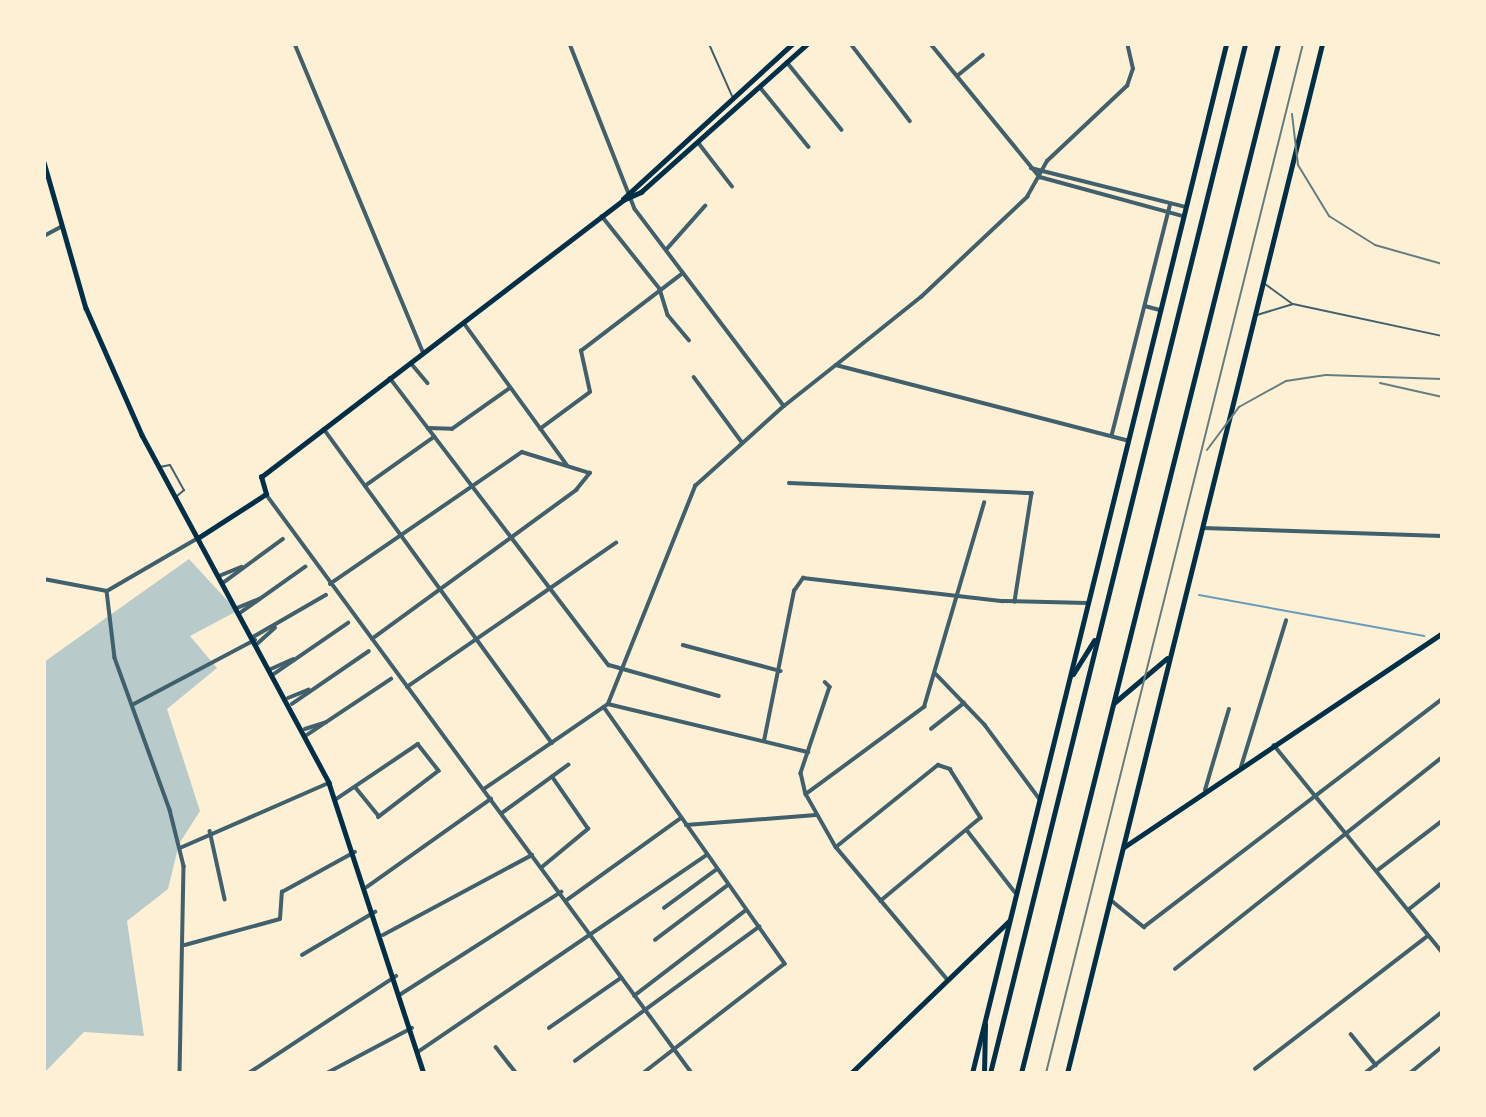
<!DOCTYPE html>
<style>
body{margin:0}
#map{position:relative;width:1486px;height:1117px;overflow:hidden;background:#fdf0d5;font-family:Merriweather,serif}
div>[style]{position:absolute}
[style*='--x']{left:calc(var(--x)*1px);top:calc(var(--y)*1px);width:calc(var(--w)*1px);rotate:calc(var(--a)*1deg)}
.green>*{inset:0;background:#b9caca}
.stream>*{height:2px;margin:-1px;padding:0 1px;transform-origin:1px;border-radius:1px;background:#669bbc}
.service>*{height:2px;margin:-1px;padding:0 1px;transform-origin:1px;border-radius:1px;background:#3f606c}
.minor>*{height:3.5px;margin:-1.75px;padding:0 1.75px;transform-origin:1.75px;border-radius:1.75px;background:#3f606c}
.tertiary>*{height:3.5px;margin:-1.75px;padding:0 1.75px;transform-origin:1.75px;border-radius:1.75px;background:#3f606c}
.secondary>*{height:4.5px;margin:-2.25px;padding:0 2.25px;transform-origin:2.25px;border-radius:2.25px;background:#003049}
.primary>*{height:5px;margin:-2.5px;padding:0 2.5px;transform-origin:2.5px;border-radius:2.5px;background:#003049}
.trunk>*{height:5px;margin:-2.5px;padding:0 2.5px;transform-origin:2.5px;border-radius:2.5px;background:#003049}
.rail>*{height:2px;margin:-1px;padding:0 1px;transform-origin:1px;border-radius:1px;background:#657d81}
span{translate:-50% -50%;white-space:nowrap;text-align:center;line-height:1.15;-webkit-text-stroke:5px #fdf0d5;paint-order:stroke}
.frame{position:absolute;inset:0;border:46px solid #fdf0d5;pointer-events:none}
</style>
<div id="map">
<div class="green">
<i style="clip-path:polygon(189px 559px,237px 611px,190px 636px,217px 668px,167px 709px,200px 811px,179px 844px,168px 889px,127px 921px,144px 1036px,84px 1032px,44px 1073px,44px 662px)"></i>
</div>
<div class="stream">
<i style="--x:1199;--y:595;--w:229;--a:10.3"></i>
</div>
<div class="service">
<i style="--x:709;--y:44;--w:57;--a:66.1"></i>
<i style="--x:1265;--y:284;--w:34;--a:36"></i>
<i style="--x:1293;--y:304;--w:152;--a:12.1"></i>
<i style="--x:1257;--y:315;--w:37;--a:-17"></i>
<i style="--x:160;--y:467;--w:10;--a:-11"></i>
<i style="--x:170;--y:465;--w:29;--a:61"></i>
<i style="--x:184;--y:490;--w:11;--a:139"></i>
</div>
<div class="minor">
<i style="--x:295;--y:44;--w:334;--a:67.4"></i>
<i style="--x:851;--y:44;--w:97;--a:52.5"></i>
<i style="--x:931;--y:44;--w:172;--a:50.7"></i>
<i style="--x:1040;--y:177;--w:148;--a:15.3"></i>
<i style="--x:787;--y:62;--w:87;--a:51"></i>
<i style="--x:957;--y:76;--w:33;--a:-39"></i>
<i style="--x:760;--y:87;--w:77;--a:50.8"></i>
<i style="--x:698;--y:142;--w:56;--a:52.3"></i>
<i style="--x:1031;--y:168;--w:160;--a:14.1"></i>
<i style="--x:602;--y:216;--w:93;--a:51.5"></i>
<i style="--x:660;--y:289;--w:27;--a:73"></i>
<i style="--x:668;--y:315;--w:33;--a:50"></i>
<i style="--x:666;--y:250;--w:59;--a:-48.4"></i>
<i style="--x:1145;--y:306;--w:16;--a:15"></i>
<i style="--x:464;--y:323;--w:175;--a:54"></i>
<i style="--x:411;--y:363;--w:26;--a:50"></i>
<i style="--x:836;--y:365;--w:109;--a:-38.7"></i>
<i style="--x:921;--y:297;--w:146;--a:-43.3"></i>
<i style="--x:1027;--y:197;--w:41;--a:-60.9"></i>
<i style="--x:1047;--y:161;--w:110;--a:-43.2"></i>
<i style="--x:1127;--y:86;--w:18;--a:-71"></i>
<i style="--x:1133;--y:69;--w:26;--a:-103"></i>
<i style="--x:694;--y:377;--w:81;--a:53.6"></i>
<i style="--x:390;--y:378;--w:361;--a:52.7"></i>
<i style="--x:609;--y:665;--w:114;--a:15.7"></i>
<i style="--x:428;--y:428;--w:24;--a:2"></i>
<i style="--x:452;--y:429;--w:71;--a:-35.3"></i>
<i style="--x:324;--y:429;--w:388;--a:54"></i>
<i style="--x:540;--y:429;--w:62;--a:-36.5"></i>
<i style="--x:590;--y:392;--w:42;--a:-102.4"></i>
<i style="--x:581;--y:351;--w:128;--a:-37.4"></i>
<i style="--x:1112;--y:434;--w:237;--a:-75.8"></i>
<i style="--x:789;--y:483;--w:243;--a:2.4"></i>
<i style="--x:1032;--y:493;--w:110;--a:98.9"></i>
<i style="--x:365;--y:486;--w:85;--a:-35.4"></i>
<i style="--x:266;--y:494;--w:719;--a:53.66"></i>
<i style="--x:1203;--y:528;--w:239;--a:1.9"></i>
<i style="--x:219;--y:576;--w:24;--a:-22"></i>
<i style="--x:44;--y:579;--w:64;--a:10.8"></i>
<i style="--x:107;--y:591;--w:105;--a:-30.2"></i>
<i style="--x:223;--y:583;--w:74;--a:-36.3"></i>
<i style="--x:330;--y:584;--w:233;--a:-34.5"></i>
<i style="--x:522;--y:452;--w:71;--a:17.2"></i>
<i style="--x:107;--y:591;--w:67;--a:83.2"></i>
<i style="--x:115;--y:658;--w:162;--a:70.1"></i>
<i style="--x:170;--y:810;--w:58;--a:76"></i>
<i style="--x:184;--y:866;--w:207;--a:91.1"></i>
<i style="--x:237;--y:608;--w:24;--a:-22"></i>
<i style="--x:240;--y:613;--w:80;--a:-35.3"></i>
<i style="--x:253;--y:637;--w:84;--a:-29.9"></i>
<i style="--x:372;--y:639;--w:253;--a:-36.1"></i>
<i style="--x:576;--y:490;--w:22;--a:-51"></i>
<i style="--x:257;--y:644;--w:24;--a:-42"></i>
<i style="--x:683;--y:645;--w:101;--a:14.9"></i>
<i style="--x:271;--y:669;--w:24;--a:-24"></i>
<i style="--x:274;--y:674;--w:90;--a:-34.6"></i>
<i style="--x:936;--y:674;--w:71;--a:46.1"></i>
<i style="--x:985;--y:725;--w:91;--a:53.5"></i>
<i style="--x:825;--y:682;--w:7;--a:45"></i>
<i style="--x:830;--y:687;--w:91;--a:108.6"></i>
<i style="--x:801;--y:773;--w:22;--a:77"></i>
<i style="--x:806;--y:794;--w:61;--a:60.5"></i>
<i style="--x:836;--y:847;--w:174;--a:49.9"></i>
<i style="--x:407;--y:687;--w:254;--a:-34.6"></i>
<i style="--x:288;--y:698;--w:22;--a:-22"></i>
<i style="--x:292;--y:704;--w:93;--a:-34.5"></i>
<i style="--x:608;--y:704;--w:206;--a:13.5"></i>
<i style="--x:132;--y:705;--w:139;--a:-27.9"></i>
<i style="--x:604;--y:707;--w:314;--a:54.8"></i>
<i style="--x:785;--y:964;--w:178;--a:142.3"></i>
<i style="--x:305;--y:729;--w:22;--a:-18"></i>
<i style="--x:931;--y:729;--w:42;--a:-38.2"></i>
<i style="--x:307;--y:735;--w:101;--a:-33.7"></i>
<i style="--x:764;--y:741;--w:153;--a:-78.7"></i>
<i style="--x:794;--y:591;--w:16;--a:-55"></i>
<i style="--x:803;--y:578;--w:201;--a:6.6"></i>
<i style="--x:1003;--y:601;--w:84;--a:1.4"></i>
<i style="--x:1274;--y:745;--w:267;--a:50.9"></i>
<i style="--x:1241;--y:767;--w:153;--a:-72.9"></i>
<i style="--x:484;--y:789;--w:150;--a:-34.4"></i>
<i style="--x:608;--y:704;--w:235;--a:-68.2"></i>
<i style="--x:695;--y:486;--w:120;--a:-42"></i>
<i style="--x:1205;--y:790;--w:84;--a:-73.5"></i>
<i style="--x:806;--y:794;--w:147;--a:-36.4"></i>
<i style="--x:924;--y:707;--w:213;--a:-73.6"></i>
<i style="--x:335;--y:800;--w:100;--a:-34"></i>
<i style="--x:418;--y:744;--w:34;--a:52"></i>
<i style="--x:439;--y:771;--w:76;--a:142.5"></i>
<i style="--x:379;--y:817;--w:36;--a:-129"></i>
<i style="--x:502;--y:813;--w:82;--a:-36"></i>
<i style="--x:686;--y:825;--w:130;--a:-4.4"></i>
<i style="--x:967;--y:830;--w:78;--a:52.3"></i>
<i style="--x:210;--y:831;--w:70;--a:77.6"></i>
<i style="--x:836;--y:847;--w:131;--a:-38.8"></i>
<i style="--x:938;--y:765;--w:13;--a:18"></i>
<i style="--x:950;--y:769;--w:58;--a:57.7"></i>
<i style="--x:981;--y:818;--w:130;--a:140.3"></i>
<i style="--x:180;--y:848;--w:163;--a:-23.6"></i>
<i style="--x:542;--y:867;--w:60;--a:-39.6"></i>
<i style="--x:588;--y:829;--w:63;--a:-124.7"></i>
<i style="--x:1378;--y:870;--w:81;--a:-37.4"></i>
<i style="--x:367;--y:887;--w:152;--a:-35.4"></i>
<i style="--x:567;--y:900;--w:140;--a:-35.7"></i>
<i style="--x:1111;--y:900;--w:43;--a:39.3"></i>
<i style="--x:1144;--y:927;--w:375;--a:-37.4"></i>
<i style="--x:664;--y:908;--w:66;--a:-36.3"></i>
<i style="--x:1408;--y:910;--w:43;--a:-38.5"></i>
<i style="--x:383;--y:935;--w:169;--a:-28.2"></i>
<i style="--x:655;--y:940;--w:91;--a:-37"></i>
<i style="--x:185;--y:945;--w:98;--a:-15.3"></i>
<i style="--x:280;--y:919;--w:27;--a:-86"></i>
<i style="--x:282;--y:892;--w:83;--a:-28.7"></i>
<i style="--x:302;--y:955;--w:85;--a:-30.5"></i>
<i style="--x:1175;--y:969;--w:341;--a:-38.4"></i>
<i style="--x:401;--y:994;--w:190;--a:-32.5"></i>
<i style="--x:634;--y:996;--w:141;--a:-37.5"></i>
<i style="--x:549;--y:1028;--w:88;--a:-34.8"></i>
<i style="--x:1351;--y:1034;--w:40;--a:51"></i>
<i style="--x:496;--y:1047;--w:33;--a:52"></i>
<i style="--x:418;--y:1052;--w:350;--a:-34.3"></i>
<i style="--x:575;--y:1061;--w:228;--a:-36.1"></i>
<i style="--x:1255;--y:1069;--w:218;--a:-37.6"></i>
<i style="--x:249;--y:1073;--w:176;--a:-33.4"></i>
<i style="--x:327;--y:1073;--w:96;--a:-27.9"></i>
<i style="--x:1109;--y:1073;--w:8;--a:0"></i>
<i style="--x:1365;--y:1073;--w:98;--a:-38.4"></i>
<i style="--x:1410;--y:1073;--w:41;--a:-39.1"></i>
</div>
<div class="tertiary">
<i style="--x:570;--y:44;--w:177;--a:68.5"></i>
<i style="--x:635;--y:209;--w:247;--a:52.9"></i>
<i style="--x:784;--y:406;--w:66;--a:-38.3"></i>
<i style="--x:836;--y:365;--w:301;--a:14.5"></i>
<i style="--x:44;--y:236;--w:19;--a:-28"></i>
</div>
<div class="secondary">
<i style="--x:44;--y:162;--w:152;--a:74"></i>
<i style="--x:86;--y:308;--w:139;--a:66.2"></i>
<i style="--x:142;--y:435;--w:395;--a:61.7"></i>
<i style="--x:329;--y:783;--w:305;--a:71.9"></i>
<i style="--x:623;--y:199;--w:229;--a:-42.5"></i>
<i style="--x:198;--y:538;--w:81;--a:-32.9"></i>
<i style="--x:266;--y:494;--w:18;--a:-106"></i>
<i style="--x:261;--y:477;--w:456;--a:-37.4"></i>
<i style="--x:623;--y:200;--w:20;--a:-24"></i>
<i style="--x:641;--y:192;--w:222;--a:-41.7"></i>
<i style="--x:1124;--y:847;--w:383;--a:-33.9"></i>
<i style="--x:851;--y:1073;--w:219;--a:-43.9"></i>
</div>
<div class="primary">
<i style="--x:972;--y:1073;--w:1060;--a:-76.13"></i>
<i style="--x:1067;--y:1073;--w:1060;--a:-76.08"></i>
</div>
<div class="trunk">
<i style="--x:1073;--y:674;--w:40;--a:-58"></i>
<i style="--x:1115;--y:702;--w:68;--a:-40.2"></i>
<i style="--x:984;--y:1073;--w:49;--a:-88.8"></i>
<i style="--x:990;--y:1073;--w:1060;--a:-76.08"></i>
<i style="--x:1021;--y:1073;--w:1061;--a:-75.98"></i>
</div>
<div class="rail">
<i style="--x:1292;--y:114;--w:51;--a:83.3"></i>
<i style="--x:1298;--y:165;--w:60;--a:58.7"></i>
<i style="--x:1329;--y:216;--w:54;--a:32.2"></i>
<i style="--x:1375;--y:245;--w:70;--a:15.8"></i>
<i style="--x:1380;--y:383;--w:64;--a:12.7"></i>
<i style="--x:1207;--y:450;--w:54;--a:-53.3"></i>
<i style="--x:1239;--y:407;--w:54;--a:-29"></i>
<i style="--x:1286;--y:381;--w:40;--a:-8.5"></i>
<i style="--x:1326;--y:375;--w:116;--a:2"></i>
<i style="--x:1046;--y:1073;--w:1061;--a:-75.98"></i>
</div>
<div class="frame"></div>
</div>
